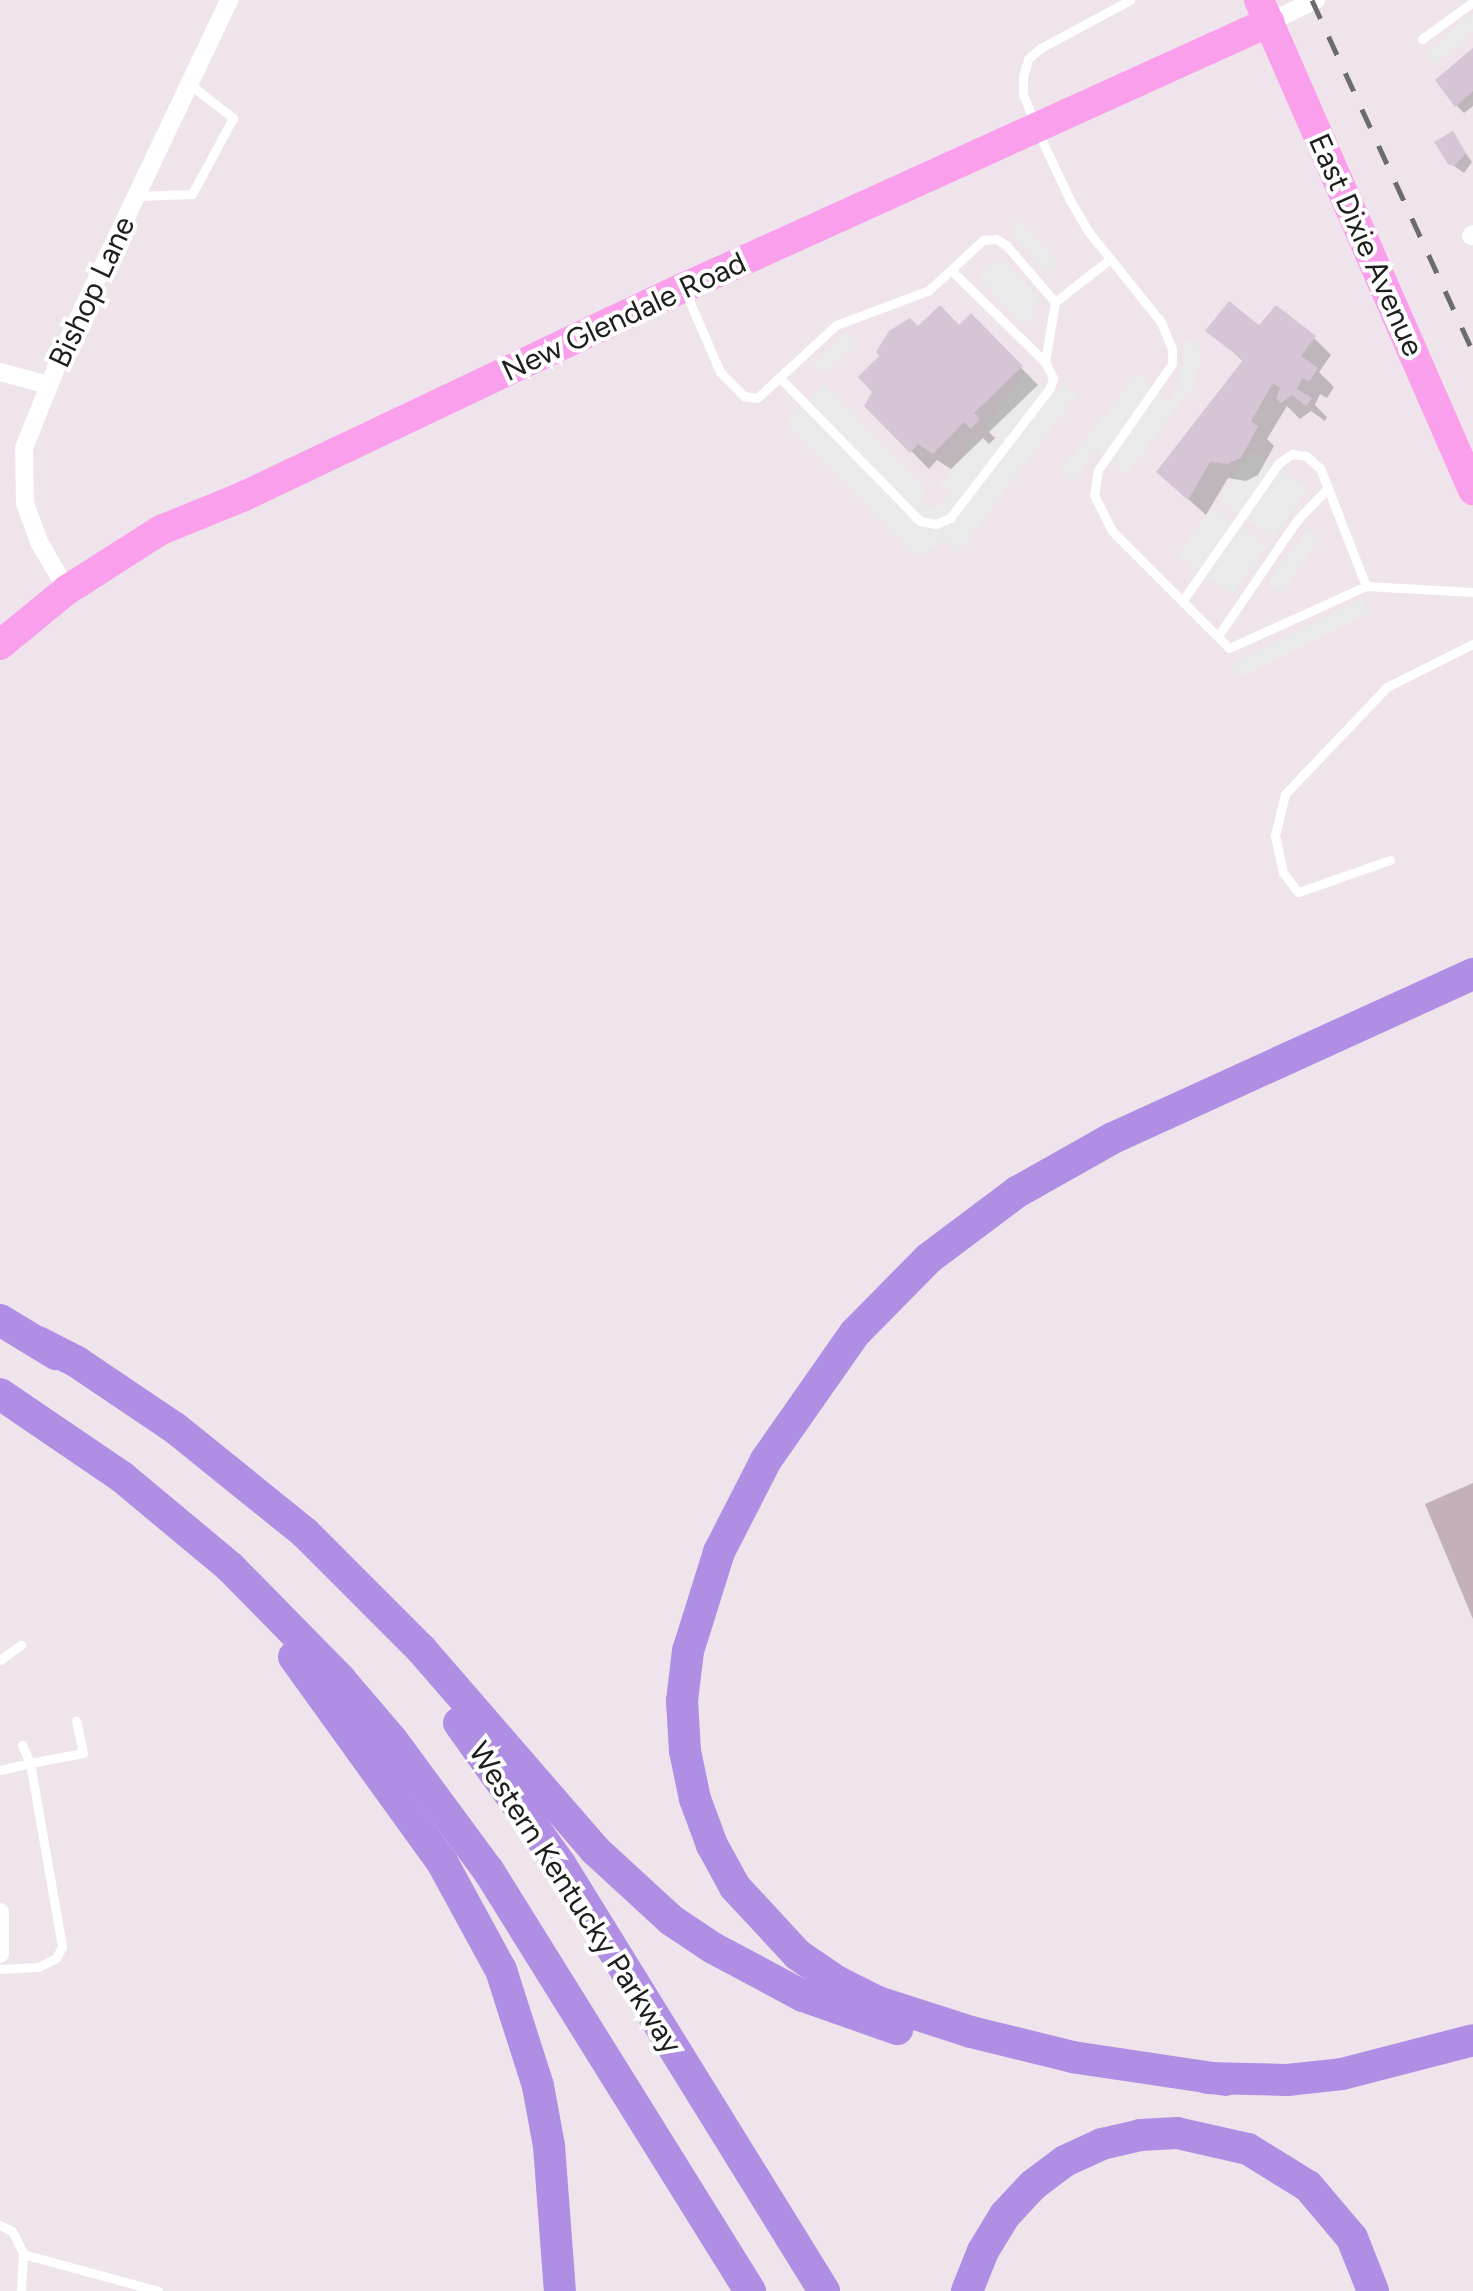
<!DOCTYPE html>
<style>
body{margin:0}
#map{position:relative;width:1473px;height:2291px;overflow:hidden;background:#efe4ec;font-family:Figtree,sans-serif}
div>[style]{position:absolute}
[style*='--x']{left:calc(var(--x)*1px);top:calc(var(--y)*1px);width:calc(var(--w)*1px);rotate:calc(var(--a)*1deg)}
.construction>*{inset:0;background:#c3b0b8}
.parking>*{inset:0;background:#eaeaea;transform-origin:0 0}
.shadow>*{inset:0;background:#0003}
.building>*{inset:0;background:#d5c5d5}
.service>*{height:9px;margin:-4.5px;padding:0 4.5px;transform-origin:4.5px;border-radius:4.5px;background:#fff}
.minor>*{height:18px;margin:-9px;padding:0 9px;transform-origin:9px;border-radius:9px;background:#fff}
.primary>*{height:30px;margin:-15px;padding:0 15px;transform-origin:15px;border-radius:15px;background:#f99feb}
.motorway>*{height:32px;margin:-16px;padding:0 16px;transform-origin:16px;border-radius:16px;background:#b08ee4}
.rail>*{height:5px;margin-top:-2.5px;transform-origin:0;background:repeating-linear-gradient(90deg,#6c6c6c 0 20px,transparent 0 40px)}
span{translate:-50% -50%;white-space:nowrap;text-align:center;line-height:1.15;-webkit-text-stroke:8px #fff;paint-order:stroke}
.street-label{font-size:30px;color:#1e1e1e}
</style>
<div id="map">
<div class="construction">
<i style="clip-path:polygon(1473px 1483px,1473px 1619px,1425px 1504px)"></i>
</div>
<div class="parking">
<i style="clip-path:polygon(1473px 13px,1473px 32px,1433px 65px,1424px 54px)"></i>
<i style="left:1019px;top:221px;width:59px;height:15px;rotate:47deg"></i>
<i style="clip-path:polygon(999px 257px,1040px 300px,1029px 310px,1034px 317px,1024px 326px,978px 277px)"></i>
<i style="left:847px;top:332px;width:15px;height:45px;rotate:48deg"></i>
<i style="clip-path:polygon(1198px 340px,1200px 365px,1192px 387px,1127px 474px,1097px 449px,1074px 480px,1061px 469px,1138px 374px,1168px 401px,1181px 383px,1183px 342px)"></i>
<i style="clip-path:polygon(1025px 373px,1054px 395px,1063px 383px,1077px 394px,960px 550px,948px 541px,939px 542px,918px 558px,785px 421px,824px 384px,927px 491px,919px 505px,935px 508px,952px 496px,940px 485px,977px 435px,991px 445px,998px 437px,986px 426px)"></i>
<i style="left:1252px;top:451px;width:67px;height:59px;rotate:35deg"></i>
<i style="left:1212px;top:507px;width:68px;height:59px;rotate:36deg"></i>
<i style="left:1307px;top:529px;width:16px;height:66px;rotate:35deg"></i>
<i style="left:1362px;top:598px;width:16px;height:146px;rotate:63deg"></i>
</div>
<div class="shadow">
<i style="clip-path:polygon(1473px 52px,1473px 106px,1464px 113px,1456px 105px)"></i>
<i style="clip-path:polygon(1452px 134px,1472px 162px,1464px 173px,1450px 163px)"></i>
<i style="clip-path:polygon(971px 317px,1038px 385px,989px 432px,995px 438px,989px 444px,983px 438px,951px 469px,937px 460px,929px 469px,867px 406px,918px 329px,960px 328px)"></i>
<i style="clip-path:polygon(1260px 329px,1314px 338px,1331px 355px,1319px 372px,1334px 387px,1327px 398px,1320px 394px,1315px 405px,1327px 417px,1325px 421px,1311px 411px,1300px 419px,1287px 406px,1267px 439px,1274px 446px,1258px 475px,1246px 481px,1228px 478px,1206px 515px,1177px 489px,1244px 362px,1209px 330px)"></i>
</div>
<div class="building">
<i style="clip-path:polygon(1473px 48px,1473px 91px,1455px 107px,1435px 80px)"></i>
<i style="clip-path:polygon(1453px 131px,1466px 153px,1454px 166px,1448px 164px,1434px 142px)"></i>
<i style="clip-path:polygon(1229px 301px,1259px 325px,1276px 305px,1316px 336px,1301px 356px,1318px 368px,1309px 382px,1302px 378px,1297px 389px,1312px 398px,1306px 406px,1292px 395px,1281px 403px,1276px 398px,1280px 388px,1273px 383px,1251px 421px,1258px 426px,1241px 458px,1227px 464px,1210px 462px,1188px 500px,1156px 472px,1243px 360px,1205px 331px)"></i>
<i style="clip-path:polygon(940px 305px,959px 325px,971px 313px,1023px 366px,974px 413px,980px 419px,971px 429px,964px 422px,933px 454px,918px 444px,910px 453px,864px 406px,872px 392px,858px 377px,879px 356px,876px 352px,889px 331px,910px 318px,918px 326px)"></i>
</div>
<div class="service">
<i style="--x:1130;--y:0;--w:101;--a:151.7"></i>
<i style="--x:1041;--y:48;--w:17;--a:140"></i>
<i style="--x:1028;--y:59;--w:20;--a:105"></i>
<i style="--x:1023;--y:78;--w:16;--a:90"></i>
<i style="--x:1023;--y:94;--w:34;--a:69"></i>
<i style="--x:1035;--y:126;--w:82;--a:64.7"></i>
<i style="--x:1070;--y:200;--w:36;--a:60"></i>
<i style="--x:1088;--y:231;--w:117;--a:51.3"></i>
<i style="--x:1161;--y:322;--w:29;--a:68"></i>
<i style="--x:1172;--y:349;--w:15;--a:90"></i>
<i style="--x:1172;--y:364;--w:129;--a:124.9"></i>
<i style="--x:1098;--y:470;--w:25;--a:99"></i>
<i style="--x:1094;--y:495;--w:40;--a:63.4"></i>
<i style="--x:1112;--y:531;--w:165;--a:45"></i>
<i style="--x:1229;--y:648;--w:150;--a:-24.3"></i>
<i style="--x:1366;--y:586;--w:107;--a:3.2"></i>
<i style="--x:1422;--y:39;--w:63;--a:-36"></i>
<i style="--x:138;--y:196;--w:54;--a:-2.1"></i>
<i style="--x:192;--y:194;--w:86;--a:-61.7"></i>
<i style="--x:233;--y:118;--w:53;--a:-141.8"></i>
<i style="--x:951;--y:270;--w:132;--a:44.4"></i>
<i style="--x:685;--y:291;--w:88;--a:66.6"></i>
<i style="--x:720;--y:372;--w:34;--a:45"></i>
<i style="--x:744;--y:396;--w:13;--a:9"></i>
<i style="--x:757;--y:398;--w:108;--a:-42.7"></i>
<i style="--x:836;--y:325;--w:99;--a:-20.6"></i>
<i style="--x:929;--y:290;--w:74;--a:-42.8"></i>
<i style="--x:983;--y:240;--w:13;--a:-4"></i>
<i style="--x:996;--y:239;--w:12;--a:31"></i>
<i style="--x:1006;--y:245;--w:75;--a:49.3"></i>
<i style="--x:1055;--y:302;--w:61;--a:99.5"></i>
<i style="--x:1045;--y:362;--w:18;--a:63"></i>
<i style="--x:1053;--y:378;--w:10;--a:107"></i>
<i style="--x:1050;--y:388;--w:164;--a:127.6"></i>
<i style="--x:950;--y:518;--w:16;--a:158"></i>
<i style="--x:935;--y:524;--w:15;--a:-169"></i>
<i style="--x:920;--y:521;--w:199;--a:-134.4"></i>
<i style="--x:1055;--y:302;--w:70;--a:-38"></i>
<i style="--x:1183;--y:600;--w:167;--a:-55"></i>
<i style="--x:1279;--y:463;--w:16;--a:-35"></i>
<i style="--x:1292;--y:454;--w:14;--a:8"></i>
<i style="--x:1306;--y:456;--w:18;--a:41"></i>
<i style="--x:1320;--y:468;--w:127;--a:68.7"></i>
<i style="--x:1218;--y:636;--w:140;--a:-55.7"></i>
<i style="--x:1297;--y:520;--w:45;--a:-45.9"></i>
<i style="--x:1390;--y:860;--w:97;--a:160.8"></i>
<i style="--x:1298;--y:892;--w:24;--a:-128"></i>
<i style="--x:1283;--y:873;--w:39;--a:-102"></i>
<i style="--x:1275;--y:835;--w:42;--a:-76.3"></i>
<i style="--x:1285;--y:794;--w:148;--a:-46.4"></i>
<i style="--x:1387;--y:687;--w:96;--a:-26.6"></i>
<i style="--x:0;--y:1660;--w:26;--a:-36"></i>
<i style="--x:22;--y:1745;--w:20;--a:66"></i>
<i style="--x:30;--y:1763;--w:54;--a:-10.7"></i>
<i style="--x:83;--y:1753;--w:33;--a:-102"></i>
<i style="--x:0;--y:1770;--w:31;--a:-13"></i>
<i style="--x:30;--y:1763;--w:187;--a:80.1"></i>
<i style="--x:62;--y:1947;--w:13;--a:119"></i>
<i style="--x:56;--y:1958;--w:20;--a:153"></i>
<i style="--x:38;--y:1967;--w:38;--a:177"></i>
<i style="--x:0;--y:2225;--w:13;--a:27"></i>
<i style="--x:12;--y:2231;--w:25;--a:63"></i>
<i style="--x:23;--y:2253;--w:38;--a:93"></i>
<i style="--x:23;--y:2254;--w:140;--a:15.3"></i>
</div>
<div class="minor">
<i style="--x:1269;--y:22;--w:52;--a:-25.1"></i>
<i style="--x:1471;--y:236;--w:3;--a:-45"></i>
<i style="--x:0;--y:372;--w:50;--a:15.2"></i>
<i style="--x:67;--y:590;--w:56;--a:-120.3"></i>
<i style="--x:39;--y:542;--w:41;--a:-109.7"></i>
<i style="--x:25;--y:503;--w:55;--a:-91"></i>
<i style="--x:24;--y:448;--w:108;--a:-68.2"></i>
<i style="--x:64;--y:348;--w:385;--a:-64.6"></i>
<i style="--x:0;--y:1912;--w:42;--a:90"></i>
</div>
<div class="primary">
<i style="--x:1259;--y:0;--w:535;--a:66.41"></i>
<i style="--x:0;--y:645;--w:87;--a:-39.4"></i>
<i style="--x:67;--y:590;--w:112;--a:-32.6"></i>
<i style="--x:161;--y:530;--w:87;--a:-22.2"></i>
<i style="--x:242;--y:497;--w:488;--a:-25.4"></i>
<i style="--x:683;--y:288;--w:644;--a:-24.41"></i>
</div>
<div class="motorway">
<i style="--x:0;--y:1320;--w:66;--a:31.3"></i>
<i style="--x:38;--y:1342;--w:44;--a:27.1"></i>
<i style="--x:77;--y:1362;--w:118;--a:34"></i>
<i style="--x:175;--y:1428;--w:167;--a:38.9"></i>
<i style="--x:305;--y:1533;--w:164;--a:45"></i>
<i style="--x:421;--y:1649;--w:266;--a:49.1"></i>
<i style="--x:595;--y:1850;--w:103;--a:42.6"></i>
<i style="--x:671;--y:1920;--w:50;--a:33.7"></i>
<i style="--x:713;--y:1948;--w:102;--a:28.1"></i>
<i style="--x:803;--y:1996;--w:100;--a:19.3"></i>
<i style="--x:0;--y:1394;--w:148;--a:34.2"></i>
<i style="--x:122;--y:1477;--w:141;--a:39.8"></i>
<i style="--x:230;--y:1567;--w:157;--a:45.5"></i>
<i style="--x:340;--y:1679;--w:80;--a:49.6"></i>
<i style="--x:392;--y:1740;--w:162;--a:53.6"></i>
<i style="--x:488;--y:1870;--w:496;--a:58.1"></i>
<i style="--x:294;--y:1657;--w:253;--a:54.2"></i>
<i style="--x:442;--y:1862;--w:123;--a:61.4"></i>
<i style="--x:501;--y:1970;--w:122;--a:72.3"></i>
<i style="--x:538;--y:2086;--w:61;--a:79.6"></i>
<i style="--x:549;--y:2146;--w:145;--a:85.7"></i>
<i style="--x:459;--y:1723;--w:173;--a:54.4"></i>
<i style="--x:560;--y:1864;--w:502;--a:58.27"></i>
<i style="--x:1207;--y:2078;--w:80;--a:1.4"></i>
<i style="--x:1287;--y:2080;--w:55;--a:-6.2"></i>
<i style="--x:1342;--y:2074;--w:135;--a:-14.5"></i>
<i style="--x:1226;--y:2080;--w:155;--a:-171.5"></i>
<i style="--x:1073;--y:2057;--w:105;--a:-166.2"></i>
<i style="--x:971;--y:2032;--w:98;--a:-162.1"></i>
<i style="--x:878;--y:2002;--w:47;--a:-153.4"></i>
<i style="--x:836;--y:1981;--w:46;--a:-145.6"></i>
<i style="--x:798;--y:1955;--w:93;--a:-132.8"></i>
<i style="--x:735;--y:1887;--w:48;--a:-118.7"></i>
<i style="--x:712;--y:1845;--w:49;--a:-110.3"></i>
<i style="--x:695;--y:1799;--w:49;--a:-101.8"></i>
<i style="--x:685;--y:1751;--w:50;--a:-93.4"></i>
<i style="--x:682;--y:1701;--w:50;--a:-83.2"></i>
<i style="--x:688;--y:1651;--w:104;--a:-72.6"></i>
<i style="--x:719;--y:1552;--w:103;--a:-62.9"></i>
<i style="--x:766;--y:1460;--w:155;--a:-55"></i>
<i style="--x:855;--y:1333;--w:105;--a:-45.4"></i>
<i style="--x:929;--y:1258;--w:110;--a:-36.9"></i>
<i style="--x:1017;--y:1192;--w:110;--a:-29.4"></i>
<i style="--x:1113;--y:1138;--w:396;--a:-24.5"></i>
<i style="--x:967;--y:2291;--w:43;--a:-68.2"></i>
<i style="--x:983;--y:2251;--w:42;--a:-58.6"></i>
<i style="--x:1005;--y:2215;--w:41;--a:-47"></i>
<i style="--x:1033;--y:2185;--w:40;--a:-37"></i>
<i style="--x:1065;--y:2161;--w:41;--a:-24.7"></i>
<i style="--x:1102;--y:2144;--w:39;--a:-13"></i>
<i style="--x:1140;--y:2135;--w:37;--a:-3"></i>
<i style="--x:1177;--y:2133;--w:73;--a:12.7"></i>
<i style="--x:1248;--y:2149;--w:70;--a:31.7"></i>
<i style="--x:1308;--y:2186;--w:68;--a:49.8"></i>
<i style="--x:1352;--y:2238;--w:57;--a:68.4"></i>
</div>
<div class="rail">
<i style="--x:1312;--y:0;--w:386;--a:65.4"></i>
</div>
<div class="street-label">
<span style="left:1366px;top:245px;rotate:66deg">East Dixie Avenue</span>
<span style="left:92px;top:292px;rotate:-65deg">Bishop Lane</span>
<span style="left:624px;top:317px;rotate:-25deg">New Glendale Road</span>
<span style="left:575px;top:1898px;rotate:57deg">Western Kentucky Parkway</span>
</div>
</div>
